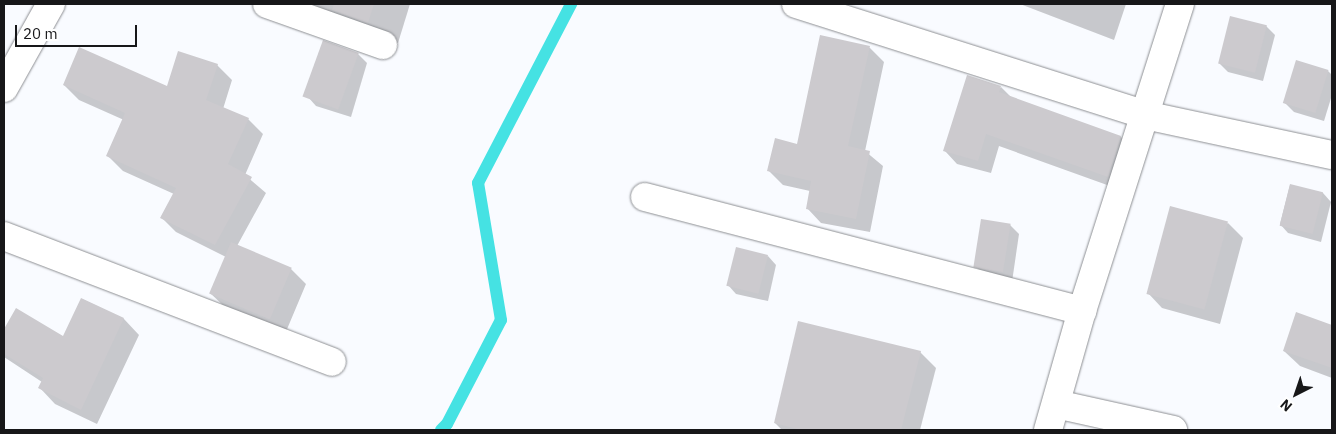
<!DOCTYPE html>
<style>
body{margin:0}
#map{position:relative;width:1336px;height:434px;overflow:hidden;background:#f9fbff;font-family:"IBM Plex Sans",sans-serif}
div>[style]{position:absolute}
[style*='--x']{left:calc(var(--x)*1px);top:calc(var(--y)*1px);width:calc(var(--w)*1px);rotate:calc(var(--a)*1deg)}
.shadow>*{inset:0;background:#0003}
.stream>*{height:12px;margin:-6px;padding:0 6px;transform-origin:6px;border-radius:6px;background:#45e2e3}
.building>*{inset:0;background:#cccace;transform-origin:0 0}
.roads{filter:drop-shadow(0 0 1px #8d8f93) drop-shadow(0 0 1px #8d8f93)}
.street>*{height:28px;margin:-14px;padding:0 14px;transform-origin:14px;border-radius:14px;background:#fff}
span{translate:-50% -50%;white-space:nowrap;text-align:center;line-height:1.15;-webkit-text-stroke:4.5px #fff;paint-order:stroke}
.frame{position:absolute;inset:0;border:5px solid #171719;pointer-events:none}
.north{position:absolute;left:1271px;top:369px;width:50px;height:50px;-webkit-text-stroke:4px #fff;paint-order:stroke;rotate:221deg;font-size:14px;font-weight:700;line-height:20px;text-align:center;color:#171719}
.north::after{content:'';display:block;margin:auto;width:18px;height:22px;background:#171719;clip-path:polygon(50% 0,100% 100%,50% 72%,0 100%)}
.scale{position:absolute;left:15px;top:25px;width:122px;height:22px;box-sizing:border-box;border:2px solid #171719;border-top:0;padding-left:6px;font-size:15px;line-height:18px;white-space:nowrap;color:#171719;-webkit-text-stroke:4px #fff;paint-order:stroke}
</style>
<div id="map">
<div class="shadow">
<i style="clip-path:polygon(296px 4px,410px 4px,398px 43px,301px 9px)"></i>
<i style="clip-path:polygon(1020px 4px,1126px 4px,1114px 40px)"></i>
<i style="clip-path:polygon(1266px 26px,1275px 35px,1263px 81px,1228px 72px,1219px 63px)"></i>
<i style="clip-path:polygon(821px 37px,870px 48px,884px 62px,865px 151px,883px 166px,870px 232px,821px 223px,807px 208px,810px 191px,783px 185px,769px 171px,798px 145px)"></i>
<i style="clip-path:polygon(358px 54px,367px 63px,351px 117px,316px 106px,308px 97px)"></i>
<i style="clip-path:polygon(217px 65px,232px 80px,223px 109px,248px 119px,263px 134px,245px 175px,266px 193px,237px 246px,291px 269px,306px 284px,285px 334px,226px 308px,210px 293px,226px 257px,176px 232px,161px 217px,174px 194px,123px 171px,108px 156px,124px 120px,79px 100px,64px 85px,167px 88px)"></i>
<i style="clip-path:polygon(1328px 71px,1332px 75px,1332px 95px,1324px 121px,1294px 112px,1285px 103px)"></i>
<i style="clip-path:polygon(1001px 87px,1012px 98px,1121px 137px,1134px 150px,1121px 190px,999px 146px,991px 173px,957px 164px,945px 151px)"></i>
<i style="clip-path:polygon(1290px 185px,1323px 193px,1331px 202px,1321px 242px,1288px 233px,1280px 224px)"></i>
<i style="clip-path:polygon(1228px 223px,1243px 238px,1220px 324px,1162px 308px,1147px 292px)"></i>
<i style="clip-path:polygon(1010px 225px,1019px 234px,1012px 282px,984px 275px,975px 266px)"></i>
<i style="clip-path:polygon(768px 256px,776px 265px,768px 301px,736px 294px,728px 285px)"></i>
<i style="clip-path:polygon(82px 299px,124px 319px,139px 335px,97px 424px,55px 404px,40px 388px,42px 382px,4px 357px,4px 332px,17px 310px,64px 338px)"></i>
<i style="clip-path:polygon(1297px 314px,1332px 326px,1332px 378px,1300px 366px,1284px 351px)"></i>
<i style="clip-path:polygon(920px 352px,936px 368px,920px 430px,782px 430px,775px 423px)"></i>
</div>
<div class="stream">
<i style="--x:441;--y:430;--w:8;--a:-45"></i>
<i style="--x:447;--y:424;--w:117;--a:-62.6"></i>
<i style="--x:501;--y:320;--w:139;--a:-99.5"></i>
<i style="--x:478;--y:183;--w:202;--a:-62.5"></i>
</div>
<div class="building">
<i style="clip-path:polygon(334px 4px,374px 4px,368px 23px,332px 10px)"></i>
<i style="left:1230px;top:16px;width:38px;height:49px;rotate:14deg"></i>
<i style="clip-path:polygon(820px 35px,870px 46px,848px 146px,870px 151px,856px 219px,806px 209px,811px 181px,767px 171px,775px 138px,797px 144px)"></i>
<i style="left:323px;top:40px;width:38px;height:60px;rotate:20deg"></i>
<i style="clip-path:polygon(79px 47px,167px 86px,178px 51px,218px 64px,206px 100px,249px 118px,228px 164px,252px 177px,215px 245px,160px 218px,176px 188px,106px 156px,125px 113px,63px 85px)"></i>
<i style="left:1296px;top:60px;width:34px;height:45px;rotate:17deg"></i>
<i style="clip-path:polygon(967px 75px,1001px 86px,999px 92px,1121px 136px,1108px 177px,986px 134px,978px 161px,943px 151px)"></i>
<i style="left:1290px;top:184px;width:34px;height:43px;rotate:14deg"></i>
<i style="left:1170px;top:206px;width:60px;height:91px;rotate:15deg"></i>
<i style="left:981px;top:219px;width:30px;height:49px;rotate:9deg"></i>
<i style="left:231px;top:242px;width:66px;height:56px;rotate:23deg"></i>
<i style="left:736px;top:247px;width:33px;height:40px;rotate:14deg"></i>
<i style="clip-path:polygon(81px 298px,124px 318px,81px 410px,38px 388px,43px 378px,4px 354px,4px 329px,16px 308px,63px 336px)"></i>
<i style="clip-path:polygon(1296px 312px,1332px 325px,1332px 368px,1283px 351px)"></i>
<i style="clip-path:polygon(798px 321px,921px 351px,901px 430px,801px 430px,774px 423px)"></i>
</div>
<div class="roads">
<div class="street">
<i style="--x:267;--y:4;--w:123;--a:19.5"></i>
<i style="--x:796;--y:4;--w:366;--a:17.6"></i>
<i style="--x:1145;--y:115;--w:191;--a:12.1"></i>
<i style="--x:4;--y:88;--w:96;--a:-60.8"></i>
<i style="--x:645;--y:197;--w:452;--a:14.6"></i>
<i style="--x:4;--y:236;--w:351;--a:21"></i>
<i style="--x:1056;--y:404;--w:120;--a:12.5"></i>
<i style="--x:1048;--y:430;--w:124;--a:-74.1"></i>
<i style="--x:1082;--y:311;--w:322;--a:-72.3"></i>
</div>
</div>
<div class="frame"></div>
<div class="north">N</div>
<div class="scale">20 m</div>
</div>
